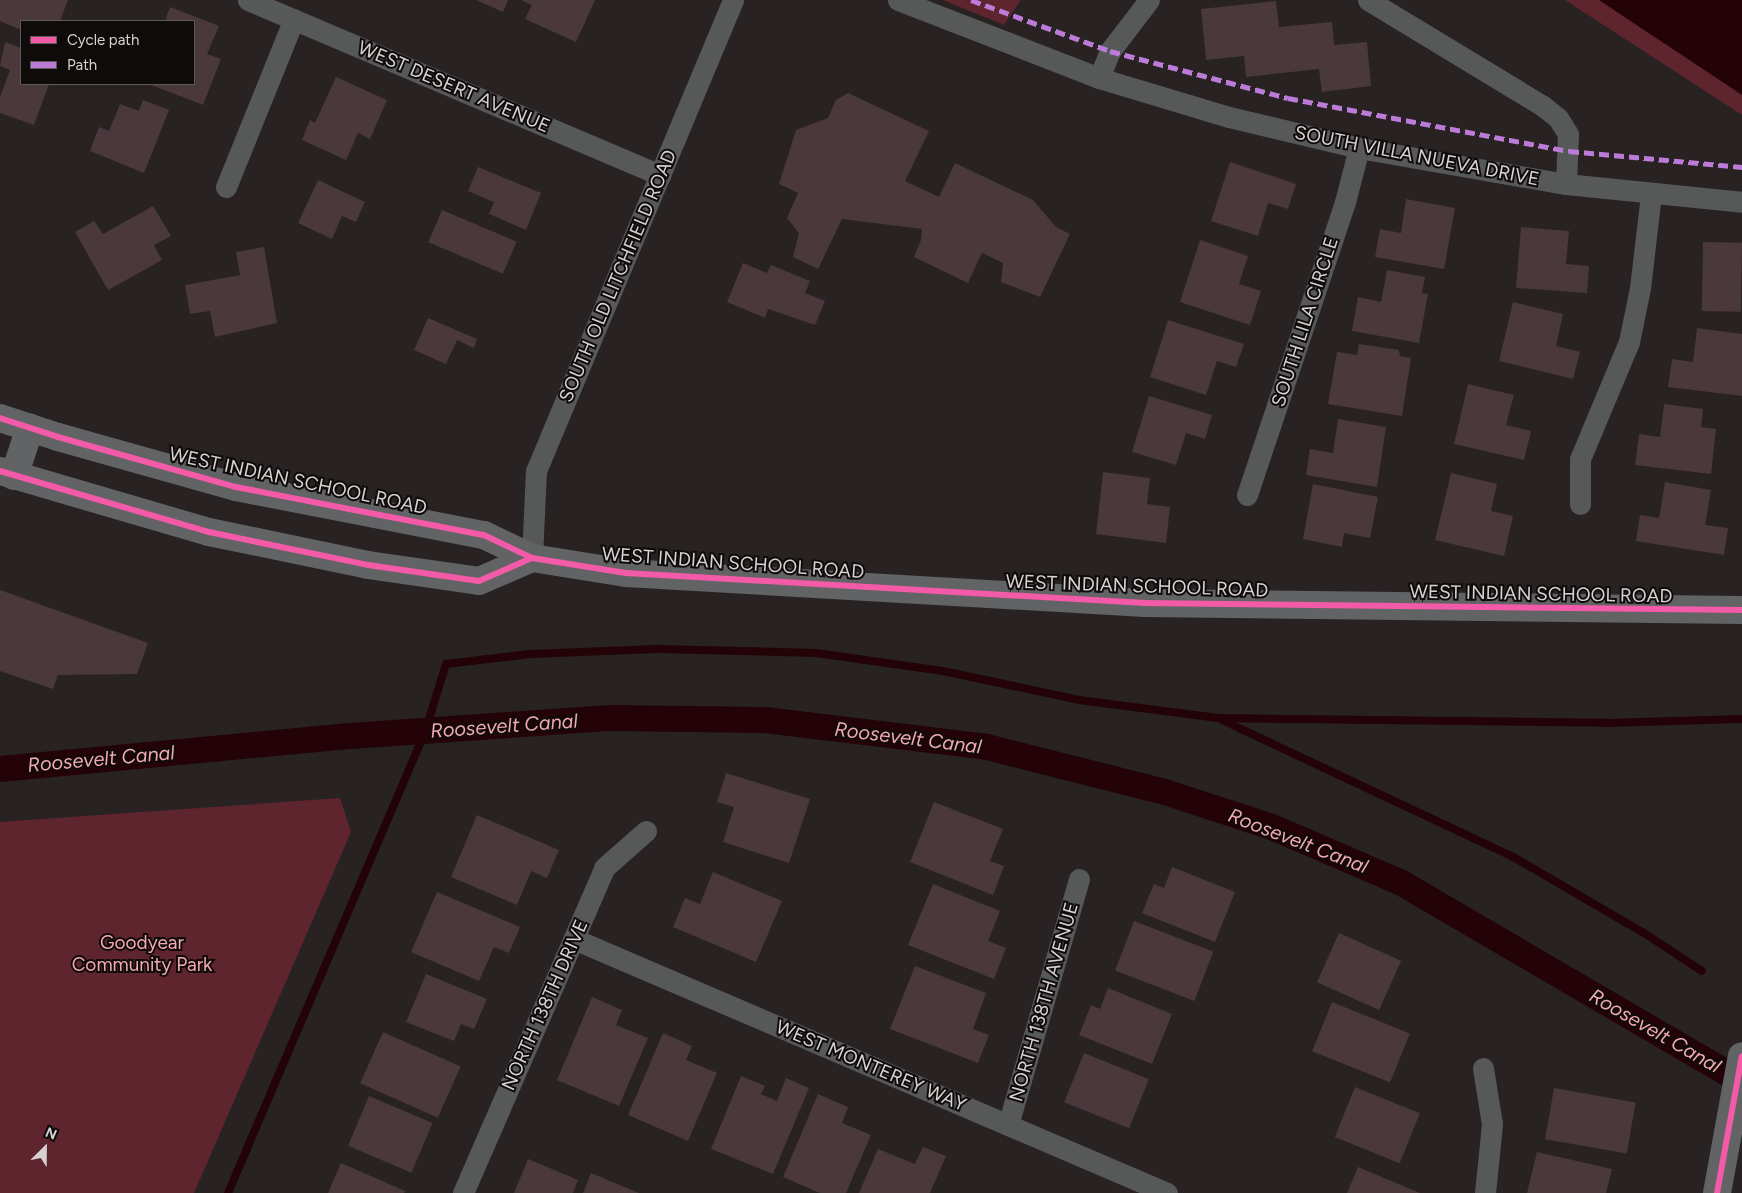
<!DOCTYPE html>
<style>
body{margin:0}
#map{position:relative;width:1742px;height:1193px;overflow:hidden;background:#282223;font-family:Figtree,sans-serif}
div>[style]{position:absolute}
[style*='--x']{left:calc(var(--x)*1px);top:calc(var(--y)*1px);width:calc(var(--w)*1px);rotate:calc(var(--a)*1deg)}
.green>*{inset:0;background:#5e252e}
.water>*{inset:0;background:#230307}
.stream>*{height:8px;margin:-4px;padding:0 4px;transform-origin:4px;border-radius:4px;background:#230307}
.canal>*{height:26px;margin:-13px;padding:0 13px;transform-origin:13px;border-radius:13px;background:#230307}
.building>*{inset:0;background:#4a383c;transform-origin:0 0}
.street>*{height:21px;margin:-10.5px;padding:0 10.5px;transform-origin:10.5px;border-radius:10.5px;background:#575858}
.secondary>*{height:28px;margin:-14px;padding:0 14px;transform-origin:14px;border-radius:14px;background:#626364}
.quiet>*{height:5px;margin-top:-2.5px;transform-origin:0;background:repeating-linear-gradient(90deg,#bd7bd9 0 10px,transparent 0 15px)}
.cycleway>*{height:6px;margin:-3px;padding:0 3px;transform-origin:3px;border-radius:3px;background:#f35aa7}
span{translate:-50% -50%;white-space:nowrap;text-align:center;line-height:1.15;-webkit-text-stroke:4px #0f0b0b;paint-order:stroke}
.street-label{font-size:19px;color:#d8d1d1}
.park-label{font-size:19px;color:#f3a9af}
.water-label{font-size:20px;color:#f3a8af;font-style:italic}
.legend{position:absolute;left:20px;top:20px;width:175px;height:65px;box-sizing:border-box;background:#0f0b0b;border:1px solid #5f5a5a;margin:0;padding:6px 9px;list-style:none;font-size:15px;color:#d8d1d1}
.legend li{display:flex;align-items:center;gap:10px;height:25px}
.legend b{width:25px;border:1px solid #5f5a5a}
.north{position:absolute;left:20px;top:1123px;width:50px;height:50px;-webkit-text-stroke:4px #0f0b0b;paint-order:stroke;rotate:23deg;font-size:14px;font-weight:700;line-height:20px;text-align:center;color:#d8d1d1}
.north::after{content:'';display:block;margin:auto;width:18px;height:22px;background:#d8d1d1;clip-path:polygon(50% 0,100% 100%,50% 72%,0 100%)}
</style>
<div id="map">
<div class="green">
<i style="clip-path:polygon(943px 0,1021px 0,1004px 25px)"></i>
<i style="clip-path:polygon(1565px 0,1742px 0,1742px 115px)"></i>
<i style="clip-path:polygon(340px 798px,351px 832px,194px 1193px,0 1193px,0 822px)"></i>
</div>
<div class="water">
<i style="clip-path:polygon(1599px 0,1742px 0,1742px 95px)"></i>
</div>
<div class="stream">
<i style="--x:1222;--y:720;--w:324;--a:25.2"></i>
<i style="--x:1515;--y:858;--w:149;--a:30.2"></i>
<i style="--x:1644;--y:933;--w:69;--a:33.2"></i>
<i style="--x:228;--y:1193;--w:501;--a:-66.86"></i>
<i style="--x:425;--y:732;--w:71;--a:-72.8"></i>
<i style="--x:446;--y:664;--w:85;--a:-6.8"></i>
<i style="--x:530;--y:654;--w:127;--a:-2.3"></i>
<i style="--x:657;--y:649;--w:159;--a:1.4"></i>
<i style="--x:816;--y:653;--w:128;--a:8.1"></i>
<i style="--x:943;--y:671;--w:139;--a:12"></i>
<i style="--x:1079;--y:700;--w:140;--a:7.4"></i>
<i style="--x:1218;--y:718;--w:389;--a:0.7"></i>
<i style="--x:1607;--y:723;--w:134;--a:-1.7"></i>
</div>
<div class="canal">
<i style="--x:0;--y:769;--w:353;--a:-5.4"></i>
<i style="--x:351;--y:736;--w:260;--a:-4"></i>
<i style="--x:610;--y:718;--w:155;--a:0.7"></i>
<i style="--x:765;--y:720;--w:224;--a:6.9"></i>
<i style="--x:987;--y:747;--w:184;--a:14.2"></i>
<i style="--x:1165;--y:792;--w:113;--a:18.1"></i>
<i style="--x:1272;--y:827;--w:139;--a:23.3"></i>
<i style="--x:1400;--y:882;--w:396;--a:30.3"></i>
</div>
<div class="building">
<i style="clip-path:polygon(0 0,68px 0,60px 21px,21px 21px,21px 30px,0 21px)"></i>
<i style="clip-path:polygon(476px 0,508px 0,503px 12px)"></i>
<i style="clip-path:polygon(521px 0,595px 0,576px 42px,525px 19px,532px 5px)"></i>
<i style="clip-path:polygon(1276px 1px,1279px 27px,1332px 22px,1334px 45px,1367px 42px,1371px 86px,1322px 92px,1319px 69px,1246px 77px,1244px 56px,1206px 60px,1201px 9px)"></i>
<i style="clip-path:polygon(170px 7px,219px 26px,207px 54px,221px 59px,203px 105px,149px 84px,194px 84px,194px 21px,165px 21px)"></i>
<i style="clip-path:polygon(5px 42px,21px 48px,21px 84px,49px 84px,34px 125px,0 113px,0 97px,10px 70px,0 66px)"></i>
<i style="clip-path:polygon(336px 77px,387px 100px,370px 139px,358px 133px,346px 160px,302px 140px,310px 120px,315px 123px)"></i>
<i style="clip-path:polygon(848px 93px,929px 131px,905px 181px,939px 197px,955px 163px,1033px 200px,1056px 227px,1070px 234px,1040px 297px,1001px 282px,1003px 263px,982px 253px,968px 283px,914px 257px,921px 240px,922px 229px,842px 219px,818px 269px,793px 257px,799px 233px,787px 218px,798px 193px,779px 184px,796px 130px,828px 118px,836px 100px)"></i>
<i style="clip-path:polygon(143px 100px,169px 110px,144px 173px,90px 151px,99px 127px,109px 131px,120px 104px,139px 111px)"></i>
<i style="clip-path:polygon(1230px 162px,1296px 184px,1288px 209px,1268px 203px,1258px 236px,1211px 221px)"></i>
<i style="clip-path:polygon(478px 167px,541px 193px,526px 230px,489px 214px,494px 202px,468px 191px)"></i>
<i style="clip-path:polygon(318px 180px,365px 202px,356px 222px,342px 216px,332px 239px,298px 223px)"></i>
<i style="clip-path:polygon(1406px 199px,1455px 208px,1444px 269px,1375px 257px,1380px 229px,1401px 233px)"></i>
<i style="clip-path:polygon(153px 206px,171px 236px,154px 245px,162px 260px,108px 290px,75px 232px,94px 221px,103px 234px)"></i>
<i style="left:442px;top:210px;width:81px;height:35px;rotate:23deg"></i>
<i style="clip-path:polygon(1521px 227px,1569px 231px,1566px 264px,1589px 266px,1587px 293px,1516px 288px)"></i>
<i style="clip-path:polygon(1200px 240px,1248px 256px,1239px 284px,1261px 291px,1250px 325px,1180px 302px)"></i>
<i style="left:1703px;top:242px;width:39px;height:69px;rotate:1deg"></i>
<i style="clip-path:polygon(264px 247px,277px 323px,215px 337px,210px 311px,190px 314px,185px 285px,240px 275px,236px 252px)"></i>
<i style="clip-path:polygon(743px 263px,767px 273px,771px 265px,810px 281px,805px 293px,825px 301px,815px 325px,768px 309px,765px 318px,727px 302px)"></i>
<i style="clip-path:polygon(1387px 270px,1425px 277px,1422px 293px,1428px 294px,1419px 343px,1352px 331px,1358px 297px,1381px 302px)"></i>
<i style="clip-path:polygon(1513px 302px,1563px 314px,1556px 346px,1580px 352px,1573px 379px,1499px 361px)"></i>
<i style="clip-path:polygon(428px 318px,477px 339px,474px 348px,457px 340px,446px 364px,414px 350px)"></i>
<i style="clip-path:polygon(1168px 320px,1244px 344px,1236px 367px,1217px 361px,1206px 395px,1150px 377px)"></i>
<i style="clip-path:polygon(1697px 328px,1742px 334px,1742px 396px,1668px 387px,1672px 359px,1693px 362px)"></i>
<i style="clip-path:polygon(1359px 344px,1399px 350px,1400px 356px,1411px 358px,1402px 416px,1328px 404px,1337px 352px,1357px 355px)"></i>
<i style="clip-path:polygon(1468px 384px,1514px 395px,1506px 425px,1531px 431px,1524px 460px,1454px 444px)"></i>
<i style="clip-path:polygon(1149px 396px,1212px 415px,1205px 439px,1186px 433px,1176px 465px,1132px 452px)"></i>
<i style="clip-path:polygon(1664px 404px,1703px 409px,1701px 427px,1716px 429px,1711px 474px,1635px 465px,1639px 434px,1660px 437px)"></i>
<i style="clip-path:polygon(1338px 419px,1386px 427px,1377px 487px,1306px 475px,1310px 449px,1333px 453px)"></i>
<i style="clip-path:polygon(1103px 472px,1150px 478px,1147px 504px,1170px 507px,1166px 543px,1096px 534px)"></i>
<i style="clip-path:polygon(1451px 473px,1497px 484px,1491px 511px,1513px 516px,1504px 556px,1435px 540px)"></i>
<i style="clip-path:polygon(1665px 482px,1711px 490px,1705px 525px,1728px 528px,1724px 555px,1636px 541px,1640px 515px,1659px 518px)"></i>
<i style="clip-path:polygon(1313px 484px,1378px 497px,1370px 538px,1344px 533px,1342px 547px,1303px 539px)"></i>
<i style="clip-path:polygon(0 590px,148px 643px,137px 674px,58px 675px,53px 689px,0 671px)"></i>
<i style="clip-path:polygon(726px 773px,810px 799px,789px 863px,723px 842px,734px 807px,717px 802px)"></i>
<i style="clip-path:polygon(934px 802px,1003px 829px,990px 861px,1004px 866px,993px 895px,910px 862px)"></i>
<i style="clip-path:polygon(477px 815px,559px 850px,547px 878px,531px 871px,517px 905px,451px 877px)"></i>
<i style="clip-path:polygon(1172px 867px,1235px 892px,1215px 942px,1142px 913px,1154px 884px,1164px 888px)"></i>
<i style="clip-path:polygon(713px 872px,782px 901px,756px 962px,673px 927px,685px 898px,700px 904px)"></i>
<i style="clip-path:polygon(933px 884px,1000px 911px,988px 941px,1006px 948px,994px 979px,908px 945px)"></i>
<i style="clip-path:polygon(437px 892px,520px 927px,509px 953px,494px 947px,479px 981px,411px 952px)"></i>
<i style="left:1134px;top:921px;width:85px;height:53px;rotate:21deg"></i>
<i style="left:1339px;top:933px;width:68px;height:54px;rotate:24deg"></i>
<i style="clip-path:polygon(915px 966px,986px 993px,973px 1029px,989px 1035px,978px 1063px,890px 1029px)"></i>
<i style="clip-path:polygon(426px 974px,487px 999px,474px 1029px,461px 1024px,454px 1041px,406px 1022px)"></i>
<i style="clip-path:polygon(1108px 988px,1172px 1014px,1152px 1064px,1079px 1035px,1091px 1005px,1100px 1009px)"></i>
<i style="clip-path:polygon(592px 997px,622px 1010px,616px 1025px,648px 1038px,619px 1106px,557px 1080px)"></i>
<i style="left:1332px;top:1002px;width:84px;height:53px;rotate:22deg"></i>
<i style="left:383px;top:1032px;width:85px;height:56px;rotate:24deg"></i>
<i style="clip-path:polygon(663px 1033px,692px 1046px,686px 1060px,717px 1073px,688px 1141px,628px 1115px)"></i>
<i style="left:1084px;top:1053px;width:70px;height:53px;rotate:22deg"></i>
<i style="clip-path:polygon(741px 1076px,765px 1086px,761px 1094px,777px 1101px,786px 1078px,809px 1088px,773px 1174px,711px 1149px)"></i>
<i style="left:1355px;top:1087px;width:70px;height:54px;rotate:22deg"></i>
<i style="left:1554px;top:1088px;width:83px;height:52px;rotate:10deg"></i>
<i style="clip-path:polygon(818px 1094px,848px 1107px,842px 1123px,871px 1135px,846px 1193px,820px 1193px,783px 1177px)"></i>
<i style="left:369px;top:1096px;width:69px;height:54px;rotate:23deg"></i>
<i style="clip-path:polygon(923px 1147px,946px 1156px,930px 1193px,859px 1193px,878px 1149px,915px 1164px)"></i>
<i style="clip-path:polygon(1537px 1152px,1612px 1169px,1606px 1193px,1527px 1193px)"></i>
<i style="clip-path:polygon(528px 1159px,578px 1180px,573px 1193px,514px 1193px)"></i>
<i style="clip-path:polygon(341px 1163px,405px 1191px,404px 1193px,328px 1193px)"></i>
<i style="clip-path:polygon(1358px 1167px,1420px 1193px,1347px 1193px)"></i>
<i style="clip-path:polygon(591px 1173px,639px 1193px,583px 1193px)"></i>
</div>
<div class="street">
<i style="--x:248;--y:0;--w:448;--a:23"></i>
<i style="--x:898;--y:0;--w:216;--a:21.2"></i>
<i style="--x:1099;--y:78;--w:136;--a:16.7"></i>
<i style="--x:1229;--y:117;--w:134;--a:13.4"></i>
<i style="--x:1359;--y:148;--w:210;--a:9.9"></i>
<i style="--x:1566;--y:184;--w:177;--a:5.8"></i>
<i style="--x:1368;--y:0;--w:205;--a:31.2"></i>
<i style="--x:1543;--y:106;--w:19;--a:39"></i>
<i style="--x:1558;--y:118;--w:19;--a:58"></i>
<i style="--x:1568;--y:134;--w:50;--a:92.3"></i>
<i style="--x:1099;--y:78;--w:29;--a:-68"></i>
<i style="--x:1110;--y:51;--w:64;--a:-52.6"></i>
<i style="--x:226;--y:187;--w:181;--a:-68"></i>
<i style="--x:1247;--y:495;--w:309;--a:-71.5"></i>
<i style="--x:1345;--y:202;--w:56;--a:-75.5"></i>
<i style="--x:1580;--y:504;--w:45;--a:-90"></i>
<i style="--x:1580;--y:459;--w:127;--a:-67.3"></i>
<i style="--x:1629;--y:342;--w:55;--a:-78.5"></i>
<i style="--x:1640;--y:288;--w:94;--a:-83.3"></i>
<i style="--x:532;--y:558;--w:87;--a:-87.4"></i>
<i style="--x:536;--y:471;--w:511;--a:-67.3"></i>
<i style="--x:574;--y:939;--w:645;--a:23.19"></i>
<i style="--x:1483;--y:1068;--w:57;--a:80.9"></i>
<i style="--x:1492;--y:1124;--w:69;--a:95.8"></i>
<i style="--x:1008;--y:1125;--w:256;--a:-73.9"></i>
<i style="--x:463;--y:1193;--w:354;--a:-66.5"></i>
<i style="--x:604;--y:868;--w:56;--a:-41.4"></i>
</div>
<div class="secondary">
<i style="--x:0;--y:418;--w:61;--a:18.1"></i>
<i style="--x:58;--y:437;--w:185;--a:15.7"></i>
<i style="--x:236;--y:487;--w:253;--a:11"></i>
<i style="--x:484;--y:535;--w:53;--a:25.6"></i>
<i style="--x:532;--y:558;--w:95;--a:9.1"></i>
<i style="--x:626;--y:573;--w:520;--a:3.31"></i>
<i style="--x:1145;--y:603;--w:597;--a:0.67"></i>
<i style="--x:0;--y:471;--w:218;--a:16.3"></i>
<i style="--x:209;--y:532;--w:162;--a:11.7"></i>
<i style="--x:368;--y:565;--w:112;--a:8.2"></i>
<i style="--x:479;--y:581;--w:58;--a:-23.5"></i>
<i style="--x:14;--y:476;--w:51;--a:-71.6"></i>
<i style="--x:1717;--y:1193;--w:139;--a:-79.7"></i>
</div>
<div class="quiet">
<i style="--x:971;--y:0;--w:148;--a:20.1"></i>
<i style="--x:1110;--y:51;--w:184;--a:14.8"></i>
<i style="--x:1288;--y:98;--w:286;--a:10.7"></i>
<i style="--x:1569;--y:151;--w:174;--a:5.3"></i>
</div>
<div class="cycleway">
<i style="--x:0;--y:418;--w:61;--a:18.1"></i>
<i style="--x:58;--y:437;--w:185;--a:15.7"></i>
<i style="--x:236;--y:487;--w:253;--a:11"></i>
<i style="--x:484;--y:535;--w:53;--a:25.6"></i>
<i style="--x:532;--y:558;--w:95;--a:9.1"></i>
<i style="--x:626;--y:573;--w:520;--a:3.31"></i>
<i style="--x:1145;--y:603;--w:597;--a:0.67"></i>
<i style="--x:0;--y:471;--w:218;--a:16.3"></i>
<i style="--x:209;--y:532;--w:162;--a:11.7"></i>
<i style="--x:368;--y:565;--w:112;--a:8.2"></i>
<i style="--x:479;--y:581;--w:58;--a:-23.5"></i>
<i style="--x:1717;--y:1193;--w:139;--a:-79.7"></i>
</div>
<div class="street-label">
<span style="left:454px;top:87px;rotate:23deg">WEST DESERT AVENUE</span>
<span style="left:1417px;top:156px;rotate:11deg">SOUTH VILLA NUEVA DRIVE</span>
<span style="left:618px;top:276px;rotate:-67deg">SOUTH OLD LITCHFIELD ROAD</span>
<span style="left:1305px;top:322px;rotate:-72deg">SOUTH LILA CIRCLE</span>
<span style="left:298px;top:481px;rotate:12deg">WEST INDIAN SCHOOL ROAD</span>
<span style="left:733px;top:563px;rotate:4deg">WEST INDIAN SCHOOL ROAD</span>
<span style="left:1137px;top:586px;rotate:2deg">WEST INDIAN SCHOOL ROAD</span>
<span style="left:1541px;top:594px;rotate:1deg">WEST INDIAN SCHOOL ROAD</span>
<span style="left:1044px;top:1002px;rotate:-74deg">NORTH 138TH AVENUE</span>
<span style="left:545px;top:1005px;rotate:-66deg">NORTH 138TH DRIVE</span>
<span style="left:871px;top:1066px;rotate:23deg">WEST MONTEREY WAY</span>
</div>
<div class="park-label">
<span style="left:142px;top:954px">Goodyear<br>Community Park</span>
</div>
<div class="water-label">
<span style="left:504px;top:726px;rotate:-4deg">Roosevelt Canal</span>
<span style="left:908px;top:738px;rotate:7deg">Roosevelt Canal</span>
<span style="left:101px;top:759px;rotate:-5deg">Roosevelt Canal</span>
<span style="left:1298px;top:841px;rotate:21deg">Roosevelt Canal</span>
<span style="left:1655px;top:1031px;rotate:30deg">Roosevelt Canal</span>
</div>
<ul class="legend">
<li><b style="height:6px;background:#f35aa7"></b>Cycle path</li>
<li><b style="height:6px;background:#bd7bd9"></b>Path</li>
</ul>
<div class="north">N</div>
</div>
